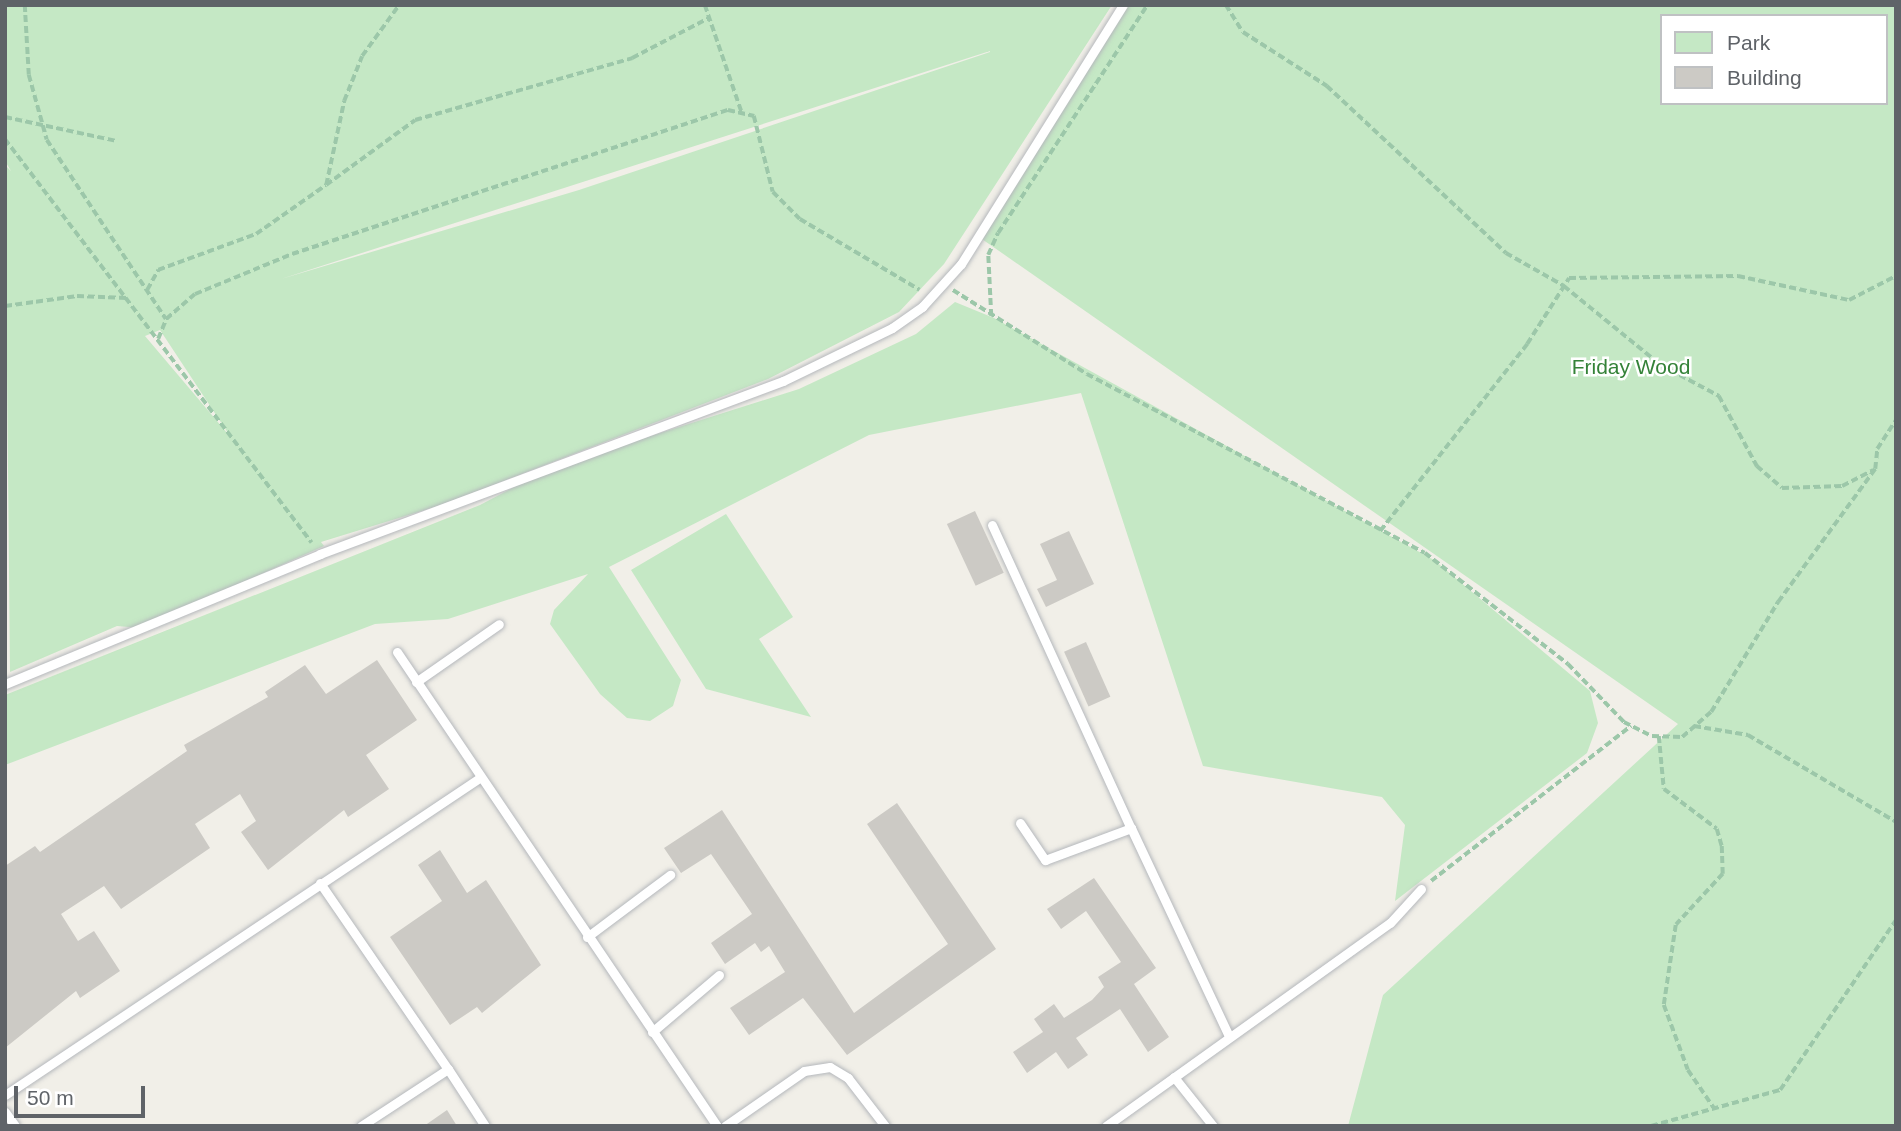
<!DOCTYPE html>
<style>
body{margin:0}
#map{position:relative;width:1901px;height:1131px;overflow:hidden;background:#f1efe8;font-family:Helvetica,sans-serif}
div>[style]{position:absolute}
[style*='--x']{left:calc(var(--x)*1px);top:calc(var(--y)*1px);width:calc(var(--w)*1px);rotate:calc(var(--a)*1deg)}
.green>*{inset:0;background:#c5e8c5}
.building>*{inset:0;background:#cccac5;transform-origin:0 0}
.path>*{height:3.5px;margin-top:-1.75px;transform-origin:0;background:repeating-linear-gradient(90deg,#9cc7a9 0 7px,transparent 0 10.5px)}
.roads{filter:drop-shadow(0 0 2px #b5b8bc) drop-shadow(0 0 2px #b5b8bc)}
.lane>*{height:9px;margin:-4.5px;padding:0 4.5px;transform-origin:4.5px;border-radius:4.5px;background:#fff}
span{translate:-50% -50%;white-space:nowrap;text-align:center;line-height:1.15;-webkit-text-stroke:5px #fff;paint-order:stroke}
.park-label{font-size:21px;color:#348238}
.frame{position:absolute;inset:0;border:7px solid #5f6368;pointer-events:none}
.legend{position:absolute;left:1660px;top:14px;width:228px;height:91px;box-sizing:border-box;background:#fff;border:2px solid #bfc1c3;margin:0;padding:9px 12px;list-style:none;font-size:21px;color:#5f6368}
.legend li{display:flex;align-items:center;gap:14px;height:35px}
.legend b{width:35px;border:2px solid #bfc1c3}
.scale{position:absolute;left:14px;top:1086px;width:131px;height:32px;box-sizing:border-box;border:4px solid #5f6368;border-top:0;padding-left:9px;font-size:21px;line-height:24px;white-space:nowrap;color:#5f6368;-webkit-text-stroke:5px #fff;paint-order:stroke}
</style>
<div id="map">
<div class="green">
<i style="clip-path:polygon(evenodd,5px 5px,1112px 5px,944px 264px,899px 312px,768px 379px,441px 505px,321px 542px,324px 546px,140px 628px,117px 626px,10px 672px,5px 165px,11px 171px,5px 161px,5px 5px,990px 52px,579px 190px,281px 279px,990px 51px,990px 52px,5px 5px,160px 330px,228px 433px,228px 434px,145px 336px,160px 330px)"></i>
<i style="clip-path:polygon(evenodd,1123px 5px,1896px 5px,1896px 1126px,1348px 1126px,1383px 995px,1678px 724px,979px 237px,1123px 5px,1661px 16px,1885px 16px,1885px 103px,1661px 103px,1661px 16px)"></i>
<i style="clip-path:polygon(955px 302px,994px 318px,1434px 560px,1590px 691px,1598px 723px,1587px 753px,1395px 901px,1405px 825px,1382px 797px,1203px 766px,1081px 393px,869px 435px,609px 567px,681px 680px,673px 706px,650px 721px,627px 718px,600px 694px,550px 624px,554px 610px,588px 574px,448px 619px,375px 624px,5px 765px,5px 695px,480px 505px,550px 468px,799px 389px,916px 334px)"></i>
<i style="clip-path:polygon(726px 514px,793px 617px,759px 639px,811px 717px,706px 689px,631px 570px)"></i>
</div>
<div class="building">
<i style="left:975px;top:511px;width:68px;height:31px;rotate:65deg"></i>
<i style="clip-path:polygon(1069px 531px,1094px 584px,1046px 607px,1037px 589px,1057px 580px,1040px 544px)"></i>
<i style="left:1086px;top:642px;width:60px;height:24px;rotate:66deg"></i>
<i style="clip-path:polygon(377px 660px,417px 720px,366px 755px,389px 789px,348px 817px,344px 810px,268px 870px,241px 832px,256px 821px,240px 794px,195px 824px,210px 848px,121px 909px,104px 886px,61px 914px,78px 941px,94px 931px,120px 971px,80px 998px,76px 991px,5px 1048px,5px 866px,35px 846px,40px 852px,187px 751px,184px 745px,268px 697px,265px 692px,305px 665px,326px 694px)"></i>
<i style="clip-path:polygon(897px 803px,996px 949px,847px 1055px,803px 998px,749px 1035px,730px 1008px,785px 972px,769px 946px,761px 952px,755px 943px,725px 964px,711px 943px,752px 914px,711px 854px,681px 873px,664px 848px,722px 810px,854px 1013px,948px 944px,867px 824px)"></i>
<i style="clip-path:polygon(440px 850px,467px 893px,486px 880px,541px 965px,482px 1013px,477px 1007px,450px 1025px,390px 937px,442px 901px,418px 865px)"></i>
<i style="clip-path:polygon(1094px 878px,1156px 968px,1134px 984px,1169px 1037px,1148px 1052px,1120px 1009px,1076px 1038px,1088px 1055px,1068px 1069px,1056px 1052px,1027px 1073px,1013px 1052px,1043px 1032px,1034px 1019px,1054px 1004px,1064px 1018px,1092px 1000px,1104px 987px,1098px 977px,1121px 962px,1086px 911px,1061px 929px,1047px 909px)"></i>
<i style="clip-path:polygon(447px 1110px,457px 1126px,424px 1126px)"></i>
</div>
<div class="path">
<i style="--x:25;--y:5;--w:70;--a:86.7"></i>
<i style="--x:29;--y:75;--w:67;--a:74.5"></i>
<i style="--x:47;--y:140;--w:215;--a:56.4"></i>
<i style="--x:166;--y:319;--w:38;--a:-41"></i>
<i style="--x:195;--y:294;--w:105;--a:-22.4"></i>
<i style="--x:292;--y:254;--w:459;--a:-18.3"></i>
<i style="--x:728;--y:110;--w:27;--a:13"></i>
<i style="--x:754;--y:116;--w:78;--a:76"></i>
<i style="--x:773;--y:192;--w:38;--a:45"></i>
<i style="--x:800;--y:219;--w:139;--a:30.6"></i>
<i style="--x:705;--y:5;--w:114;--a:71.1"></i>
<i style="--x:1226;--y:5;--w:32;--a:58"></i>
<i style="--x:1243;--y:32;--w:100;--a:32.7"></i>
<i style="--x:1327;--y:86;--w:245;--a:43"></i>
<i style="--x:1506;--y:253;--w:67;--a:29.6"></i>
<i style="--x:1564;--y:286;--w:125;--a:39.2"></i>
<i style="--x:1661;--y:365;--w:66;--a:28.1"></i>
<i style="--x:1719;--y:396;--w:80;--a:61.5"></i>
<i style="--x:1757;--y:466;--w:33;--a:41"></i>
<i style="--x:1782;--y:488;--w:60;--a:-1.9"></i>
<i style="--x:1842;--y:486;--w:35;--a:-27"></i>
<i style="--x:5;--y:117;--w:115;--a:12.1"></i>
<i style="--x:5;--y:139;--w:507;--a:52.77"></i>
<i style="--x:326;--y:185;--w:110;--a:-36.1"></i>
<i style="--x:415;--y:120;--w:226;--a:-15.9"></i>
<i style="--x:632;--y:58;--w:87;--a:-27.5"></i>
<i style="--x:147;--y:290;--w:23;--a:-61"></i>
<i style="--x:158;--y:270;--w:104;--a:-20.2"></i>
<i style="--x:256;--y:234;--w:85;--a:-35"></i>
<i style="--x:326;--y:185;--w:86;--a:-77.9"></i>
<i style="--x:344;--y:101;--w:48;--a:-68.2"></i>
<i style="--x:362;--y:56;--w:63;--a:-54"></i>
<i style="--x:953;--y:290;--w:158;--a:32.1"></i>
<i style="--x:1087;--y:374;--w:382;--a:27.9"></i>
<i style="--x:1425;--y:553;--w:181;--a:37.8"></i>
<i style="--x:1568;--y:664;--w:81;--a:46"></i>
<i style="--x:1624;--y:722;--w:31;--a:27"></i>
<i style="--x:1652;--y:736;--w:30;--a:2"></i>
<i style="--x:1682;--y:737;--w:38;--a:-41"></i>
<i style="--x:1711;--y:712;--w:129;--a:-58.7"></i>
<i style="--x:1778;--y:602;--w:165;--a:-53.9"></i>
<i style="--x:1875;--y:469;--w:20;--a:-84"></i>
<i style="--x:1877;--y:449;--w:35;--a:-57"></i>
<i style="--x:5;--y:306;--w:73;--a:-7.9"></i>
<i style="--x:77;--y:296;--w:50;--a:2.3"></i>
<i style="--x:991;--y:316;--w:61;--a:-92.8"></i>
<i style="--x:988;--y:255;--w:24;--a:-66"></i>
<i style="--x:998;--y:233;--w:272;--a:-56.8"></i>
<i style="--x:158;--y:339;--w:22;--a:-68"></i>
<i style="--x:1380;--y:531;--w:238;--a:-51.8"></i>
<i style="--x:1527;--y:344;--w:78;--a:-57.5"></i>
<i style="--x:1569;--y:278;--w:169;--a:-0.7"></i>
<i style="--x:1738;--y:276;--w:114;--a:12.2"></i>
<i style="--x:1849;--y:300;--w:53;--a:-27.1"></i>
<i style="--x:1694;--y:726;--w:55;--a:9.5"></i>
<i style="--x:1748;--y:735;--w:172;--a:30.4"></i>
<i style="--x:1659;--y:736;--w:53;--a:84.6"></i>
<i style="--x:1664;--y:789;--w:66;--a:37"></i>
<i style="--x:1717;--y:829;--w:18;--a:74"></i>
<i style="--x:1722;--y:846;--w:28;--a:88"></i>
<i style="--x:1723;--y:874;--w:69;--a:132.7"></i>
<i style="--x:1676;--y:925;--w:81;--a:98.5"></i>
<i style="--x:1664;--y:1005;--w:69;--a:69.7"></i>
<i style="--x:1688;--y:1070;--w:46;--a:55.6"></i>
<i style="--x:1431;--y:881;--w:253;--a:-37.8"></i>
<i style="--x:1651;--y:1126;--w:134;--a:-15.6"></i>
<i style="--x:1780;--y:1090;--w:206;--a:-55.7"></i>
</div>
<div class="roads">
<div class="lane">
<i style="--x:992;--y:525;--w:333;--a:65.4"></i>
<i style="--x:397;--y:652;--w:572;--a:55.98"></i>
<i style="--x:416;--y:682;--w:101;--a:-34.9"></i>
<i style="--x:5;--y:684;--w:341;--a:-22.4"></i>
<i style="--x:320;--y:554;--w:494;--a:-20.5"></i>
<i style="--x:783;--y:381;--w:121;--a:-25.9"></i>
<i style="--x:892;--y:328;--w:37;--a:-35"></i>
<i style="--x:922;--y:307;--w:58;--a:-47.8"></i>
<i style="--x:961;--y:264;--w:305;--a:-58"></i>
<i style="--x:1020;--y:823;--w:45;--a:56"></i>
<i style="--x:1045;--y:860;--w:92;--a:-20.4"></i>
<i style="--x:1131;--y:828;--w:230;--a:64.8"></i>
<i style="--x:320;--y:883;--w:226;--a:55.5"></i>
<i style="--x:448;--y:1069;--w:104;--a:146.8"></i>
<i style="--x:587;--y:937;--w:104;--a:-36.8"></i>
<i style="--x:652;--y:1032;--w:88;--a:-40.4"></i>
<i style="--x:448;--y:1069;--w:68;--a:57"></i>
<i style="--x:1174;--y:1077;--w:63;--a:51.5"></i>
<i style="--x:5;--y:1095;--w:569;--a:-33.75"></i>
<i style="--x:5;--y:1112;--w:17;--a:54"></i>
<i style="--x:725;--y:1126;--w:96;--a:-34.8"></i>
<i style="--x:804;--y:1071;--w:26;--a:-9"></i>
<i style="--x:830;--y:1067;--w:21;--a:31"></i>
<i style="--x:848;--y:1078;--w:61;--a:52.4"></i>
<i style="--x:1106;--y:1126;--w:349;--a:-35.6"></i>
<i style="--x:1390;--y:923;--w:46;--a:-47.6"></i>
</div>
</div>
<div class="park-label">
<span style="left:1631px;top:367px">Friday Wood</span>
</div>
<div class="frame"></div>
<ul class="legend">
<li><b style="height:19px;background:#c5e8c5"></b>Park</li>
<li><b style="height:19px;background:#cccac5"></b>Building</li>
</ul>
<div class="scale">50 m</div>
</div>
